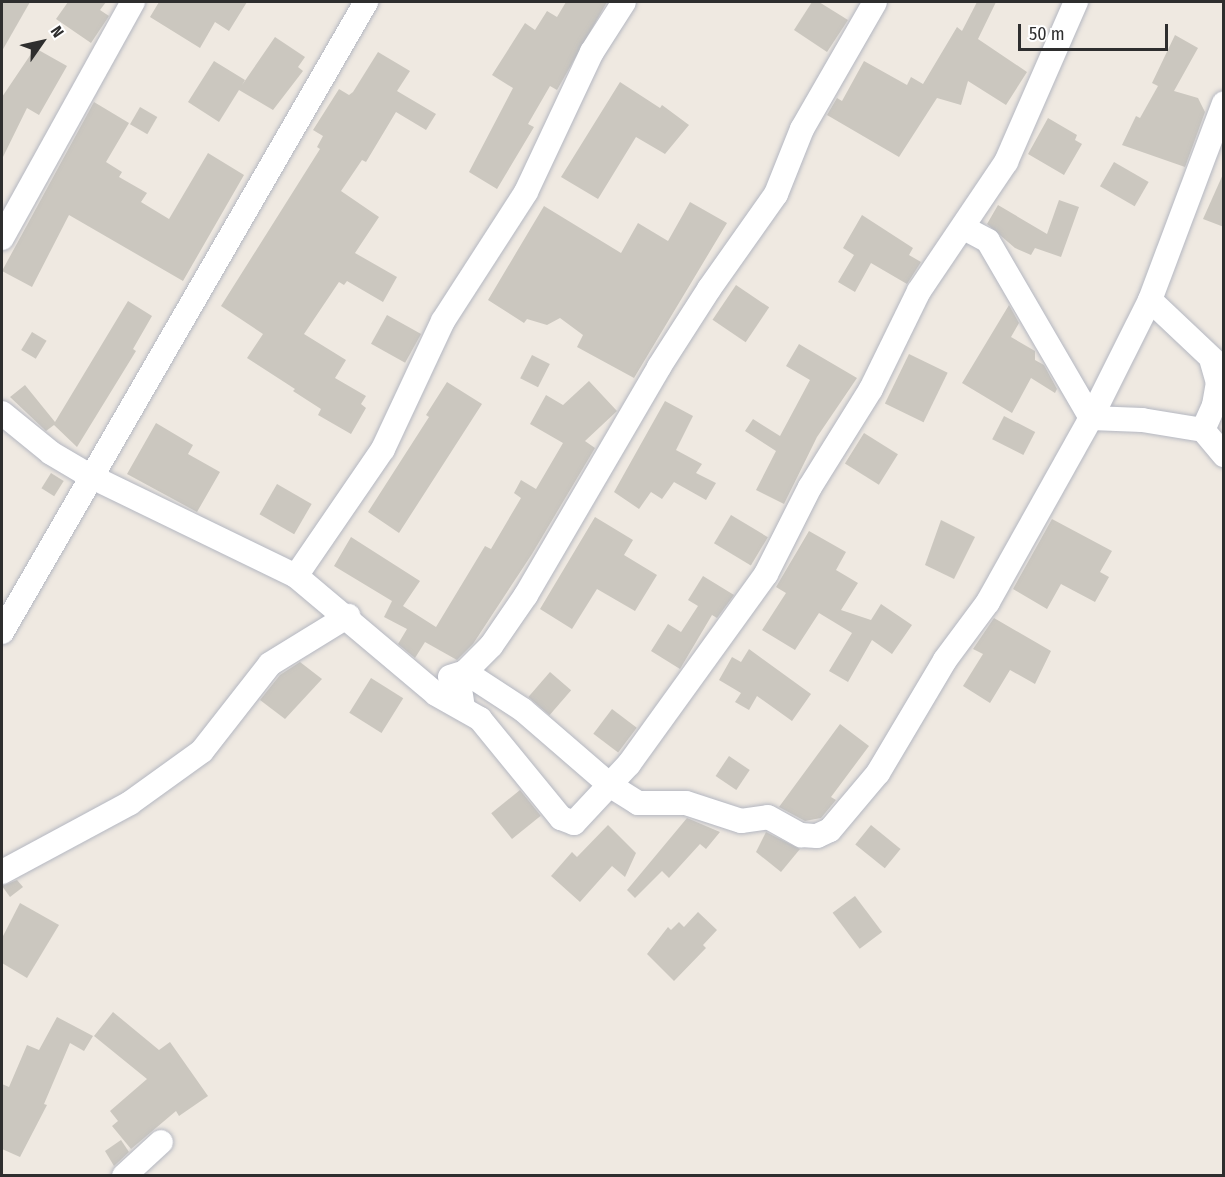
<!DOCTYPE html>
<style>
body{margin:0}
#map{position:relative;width:1225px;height:1177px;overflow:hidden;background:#efe9e1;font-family:"Fira Sans Condensed",sans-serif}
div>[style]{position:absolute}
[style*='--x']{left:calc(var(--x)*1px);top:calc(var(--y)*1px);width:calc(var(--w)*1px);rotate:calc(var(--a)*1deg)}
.building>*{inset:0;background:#cbc7bf;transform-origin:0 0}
.roads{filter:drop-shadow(0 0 2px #b4b7c1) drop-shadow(0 0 2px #b4b7c1)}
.street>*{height:24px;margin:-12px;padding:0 12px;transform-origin:12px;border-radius:12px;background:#fff}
span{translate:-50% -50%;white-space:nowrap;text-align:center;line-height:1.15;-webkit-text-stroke:5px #fff;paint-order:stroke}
.frame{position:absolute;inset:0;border:3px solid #2e2e2e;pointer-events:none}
.north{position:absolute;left:12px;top:12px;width:60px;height:60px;-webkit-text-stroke:4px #fff;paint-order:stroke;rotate:56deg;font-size:16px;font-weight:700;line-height:24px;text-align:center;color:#2e2e2e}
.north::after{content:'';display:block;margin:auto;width:21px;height:27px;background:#2e2e2e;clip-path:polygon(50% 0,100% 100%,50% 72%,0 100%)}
.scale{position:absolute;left:1018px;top:24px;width:150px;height:27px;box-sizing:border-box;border:3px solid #2e2e2e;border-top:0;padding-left:8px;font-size:18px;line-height:21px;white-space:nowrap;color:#2e2e2e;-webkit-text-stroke:4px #fff;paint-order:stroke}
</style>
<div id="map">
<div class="building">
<i style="clip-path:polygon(2px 2px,30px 2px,2px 51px)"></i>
<i style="clip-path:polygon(68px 2px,106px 2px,100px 10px,109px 16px,91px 43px,56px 19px)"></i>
<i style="clip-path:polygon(159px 2px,247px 2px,229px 31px,215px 22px,200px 48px,150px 17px)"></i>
<i style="clip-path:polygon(566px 2px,607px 2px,557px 90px,550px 86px,528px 124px,534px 127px,497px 189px,469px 172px,513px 88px,492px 75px,525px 23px,535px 30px,547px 11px,557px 17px)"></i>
<i style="clip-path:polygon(812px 2px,819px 2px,848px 20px,827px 52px,794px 30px)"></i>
<i style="clip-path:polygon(977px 2px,996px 2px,978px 39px,1027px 72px,1006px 105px,968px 81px,961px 105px,937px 98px,899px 157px,827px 115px,837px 98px,842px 101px,864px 61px,907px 85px,911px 77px,923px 84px,957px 27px,962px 31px)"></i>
<i style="clip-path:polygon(1175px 35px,1198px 48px,1174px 91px,1198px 98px,1205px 112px,1185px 167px,1122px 145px,1136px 116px,1140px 118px,1158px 86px,1152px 83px)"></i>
<i style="clip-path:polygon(275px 37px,305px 57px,298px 67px,303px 71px,273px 110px,239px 90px,219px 122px,188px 102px,214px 61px,245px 80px,242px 85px)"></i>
<i style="clip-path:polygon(35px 48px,67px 66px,39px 115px,27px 108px,2px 159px,2px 97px)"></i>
<i style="clip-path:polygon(378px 52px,410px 71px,397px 91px,436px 114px,426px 130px,396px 112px,366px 162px,362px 160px,341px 191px,379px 217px,355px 253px,397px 277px,383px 302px,347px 281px,344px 285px,339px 282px,304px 334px,346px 360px,335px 378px,366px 396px,361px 404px,366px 408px,351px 434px,318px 415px,321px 409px,293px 391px,295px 389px,247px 358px,263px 334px,221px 306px,320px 149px,317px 147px,323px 136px,313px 130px,339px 89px,349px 95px,353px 92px)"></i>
<i style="clip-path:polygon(620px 82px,660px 108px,662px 105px,689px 125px,665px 154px,636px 137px,598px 199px,561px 177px)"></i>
<i style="clip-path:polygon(94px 102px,129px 123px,106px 162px,122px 172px,119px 177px,147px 193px,141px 202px,169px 219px,208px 153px,244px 175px,183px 281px,69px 215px,32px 287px,2px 271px)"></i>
<i style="left:140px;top:107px;width:20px;height:20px;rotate:30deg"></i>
<i style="clip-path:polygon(1048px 118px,1077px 135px,1075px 140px,1082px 144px,1064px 175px,1028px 154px)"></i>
<i style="left:1114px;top:162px;width:40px;height:28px;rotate:30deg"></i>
<i style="clip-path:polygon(1224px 172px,1224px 227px,1203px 219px)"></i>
<i style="clip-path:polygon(1059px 200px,1079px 207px,1061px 257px,1035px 248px,1031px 255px,1015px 248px,987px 224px,998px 205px,1047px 234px)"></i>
<i style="clip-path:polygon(690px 202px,727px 223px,634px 378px,577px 347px,583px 335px,560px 318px,547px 325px,527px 319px,524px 323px,488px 300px,544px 206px,621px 253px,638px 223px,668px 241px)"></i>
<i style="clip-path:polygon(862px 215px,913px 248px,909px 255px,921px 262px,907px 284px,871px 263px,855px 292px,838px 282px,854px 255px,843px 248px)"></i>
<i style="left:736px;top:285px;width:40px;height:42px;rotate:34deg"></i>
<i style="clip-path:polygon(128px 301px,152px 316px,133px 349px,136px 351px,77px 447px,54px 425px,46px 431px,10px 397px,25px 385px,55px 422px)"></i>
<i style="clip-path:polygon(1009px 305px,1019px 323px,1011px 337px,1035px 351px,1035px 360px,1044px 365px,1057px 389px,1055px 393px,1031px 378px,1012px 413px,962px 383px)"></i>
<i style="left:387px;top:315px;width:39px;height:33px;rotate:29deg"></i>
<i style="left:32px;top:332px;width:17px;height:21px;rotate:31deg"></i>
<i style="clip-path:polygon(799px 344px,857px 378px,817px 437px,784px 504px,756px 490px,776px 451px,745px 431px,753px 419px,780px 436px,810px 380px,786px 366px)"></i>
<i style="left:909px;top:354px;width:43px;height:55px;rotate:26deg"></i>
<i style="left:532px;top:355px;width:20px;height:26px;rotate:27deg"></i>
<i style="clip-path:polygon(589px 381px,617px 411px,585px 441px,595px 448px,532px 554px,473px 644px,457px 660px,425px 642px,415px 658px,398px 644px,407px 629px,384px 617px,392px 601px,334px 566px,351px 537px,420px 581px,403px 606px,436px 627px,485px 546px,491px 549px,521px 498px,514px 493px,521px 480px,536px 489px,563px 443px,530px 424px,546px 395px,563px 405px)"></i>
<i style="clip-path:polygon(447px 382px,482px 404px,399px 533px,368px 512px,429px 417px,426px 415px)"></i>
<i style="clip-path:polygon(665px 401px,693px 416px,676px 450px,702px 464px,696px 473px,716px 483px,706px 500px,674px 482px,662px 499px,651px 492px,639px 509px,614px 492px)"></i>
<i style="left:1004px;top:416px;width:35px;height:26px;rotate:27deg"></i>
<i style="clip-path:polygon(156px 423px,193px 445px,188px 454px,220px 472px,197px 512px,127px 474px)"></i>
<i style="left:864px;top:433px;width:40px;height:36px;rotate:32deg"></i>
<i style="left:51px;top:473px;width:15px;height:18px;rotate:32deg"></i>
<i style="left:277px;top:484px;width:40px;height:35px;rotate:30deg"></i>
<i style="left:731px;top:515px;width:43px;height:33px;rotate:31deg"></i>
<i style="clip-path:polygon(595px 517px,633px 540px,624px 555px,657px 575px,635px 611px,597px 589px,572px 629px,540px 609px)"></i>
<i style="clip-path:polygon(1052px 519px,1112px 551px,1100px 572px,1109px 577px,1095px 602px,1061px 584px,1047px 609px,1013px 589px)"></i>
<i style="clip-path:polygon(941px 520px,975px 537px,954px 579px,925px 565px)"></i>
<i style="clip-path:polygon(809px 531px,846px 552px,836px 570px,858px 583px,841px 610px,871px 620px,881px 604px,912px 625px,892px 654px,872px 640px,848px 682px,829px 671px,852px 633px,819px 613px,795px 650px,762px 630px,786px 593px,776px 587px)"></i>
<i style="clip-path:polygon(703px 576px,734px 595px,717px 618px,712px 615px,680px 669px,651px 651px,668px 624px,681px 632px,698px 606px,688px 600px)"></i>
<i style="clip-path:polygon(994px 618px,1051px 651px,1035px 684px,1010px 670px,990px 703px,963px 686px,983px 654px,973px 649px)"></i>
<i style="clip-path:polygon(749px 649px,811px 694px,792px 721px,757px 696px,749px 710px,735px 702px,741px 693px,719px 680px,732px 657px,741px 662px)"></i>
<i style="clip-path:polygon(300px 662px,322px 679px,285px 719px,260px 700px,280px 675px)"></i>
<i style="left:550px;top:672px;width:28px;height:33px;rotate:41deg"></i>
<i style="left:371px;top:678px;width:38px;height:41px;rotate:32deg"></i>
<i style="left:612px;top:709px;width:31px;height:31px;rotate:37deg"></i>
<i style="clip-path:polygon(840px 724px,869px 746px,831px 797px,836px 800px,821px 818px,805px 821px,779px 807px)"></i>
<i style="left:729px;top:756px;width:25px;height:24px;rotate:34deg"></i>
<i style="left:520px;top:790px;width:33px;height:37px;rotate:51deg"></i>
<i style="clip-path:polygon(687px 818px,720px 832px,706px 849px,700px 844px,669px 878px,662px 871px,635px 898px,627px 890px)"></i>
<i style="clip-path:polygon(608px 825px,636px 853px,625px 877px,612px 866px,580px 902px,551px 876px,572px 852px,577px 857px)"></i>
<i style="left:871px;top:825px;width:38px;height:25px;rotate:39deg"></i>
<i style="clip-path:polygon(766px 832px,800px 849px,781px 872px,756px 852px)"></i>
<i style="clip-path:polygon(17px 880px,23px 887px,10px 897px,2px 886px)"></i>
<i style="left:855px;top:896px;width:45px;height:28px;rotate:53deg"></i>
<i style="clip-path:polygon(20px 903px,59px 925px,27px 978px,2px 963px,2px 938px)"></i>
<i style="clip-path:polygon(698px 912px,717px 930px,703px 945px,706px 948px,674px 981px,647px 954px,668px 927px,671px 930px,679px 922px,684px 927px)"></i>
<i style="clip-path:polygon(113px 1012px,159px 1050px,170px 1042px,208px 1096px,179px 1116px,176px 1111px,131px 1149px,112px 1126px,118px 1121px,110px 1111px,147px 1079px,94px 1036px)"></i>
<i style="clip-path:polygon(57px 1017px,93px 1036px,84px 1051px,70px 1043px,44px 1104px,47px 1105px,20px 1157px,2px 1149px,2px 1084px,9px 1087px,27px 1045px,39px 1050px)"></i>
<i style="clip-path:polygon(121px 1140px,129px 1152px,114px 1166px,105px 1151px)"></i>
</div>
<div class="roads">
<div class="street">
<i style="--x:964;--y:228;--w:27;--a:28"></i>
<i style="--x:988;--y:241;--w:205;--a:59.8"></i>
<i style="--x:1091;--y:418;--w:51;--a:2.2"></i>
<i style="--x:1142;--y:420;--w:62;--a:9.3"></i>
<i style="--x:1203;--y:430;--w:33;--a:50"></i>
<i style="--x:2;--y:238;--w:270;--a:-61"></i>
<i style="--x:1150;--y:300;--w:102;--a:43.4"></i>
<i style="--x:2;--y:413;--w:63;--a:39.2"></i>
<i style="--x:51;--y:453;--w:45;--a:30.5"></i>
<i style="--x:90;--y:476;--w:229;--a:25.9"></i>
<i style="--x:296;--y:576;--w:183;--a:40.1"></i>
<i style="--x:436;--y:694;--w:51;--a:29.6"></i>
<i style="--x:480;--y:719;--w:128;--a:50.7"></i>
<i style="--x:561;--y:818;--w:14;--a:21"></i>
<i style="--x:574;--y:823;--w:81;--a:-47"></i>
<i style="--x:629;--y:764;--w:234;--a:-54.2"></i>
<i style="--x:766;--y:574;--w:97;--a:-63.2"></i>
<i style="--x:810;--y:487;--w:115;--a:-58.1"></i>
<i style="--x:871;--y:389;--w:109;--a:-63.9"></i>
<i style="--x:919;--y:291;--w:156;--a:-56"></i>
<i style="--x:1006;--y:162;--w:175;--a:-66.4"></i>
<i style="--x:1203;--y:430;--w:27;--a:-66"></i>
<i style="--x:1214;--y:405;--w:22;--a:-80"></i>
<i style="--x:1218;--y:383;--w:25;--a:-106"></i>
<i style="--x:296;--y:576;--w:154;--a:-55.6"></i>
<i style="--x:383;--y:449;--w:141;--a:-64.9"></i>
<i style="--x:443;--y:321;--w:153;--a:-57.2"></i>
<i style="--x:526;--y:192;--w:155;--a:-64.8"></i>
<i style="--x:592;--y:52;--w:59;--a:-57.4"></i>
<i style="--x:2;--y:632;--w:728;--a:-59.98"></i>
<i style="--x:450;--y:677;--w:16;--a:-18"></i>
<i style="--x:465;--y:672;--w:37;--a:-45"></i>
<i style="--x:491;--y:646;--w:62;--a:-55.5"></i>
<i style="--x:526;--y:595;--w:264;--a:-59.7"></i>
<i style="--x:659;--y:367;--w:93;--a:-57.3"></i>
<i style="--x:709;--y:289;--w:116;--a:-54.8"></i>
<i style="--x:776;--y:194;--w:70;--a:-68.2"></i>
<i style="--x:802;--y:129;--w:146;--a:-60.1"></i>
<i style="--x:463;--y:708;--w:18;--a:-99"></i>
<i style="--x:460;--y:690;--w:19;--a:-74"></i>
<i style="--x:465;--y:672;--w:69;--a:33.2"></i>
<i style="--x:523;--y:710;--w:116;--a:40.8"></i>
<i style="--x:611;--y:786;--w:32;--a:32"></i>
<i style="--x:638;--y:803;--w:48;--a:0"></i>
<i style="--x:686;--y:803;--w:58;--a:18.1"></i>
<i style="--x:741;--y:821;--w:27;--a:-8"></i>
<i style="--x:768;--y:817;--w:38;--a:29"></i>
<i style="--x:801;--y:835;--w:16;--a:4"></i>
<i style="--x:817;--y:836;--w:14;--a:-25"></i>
<i style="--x:830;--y:830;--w:75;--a:-49.9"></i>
<i style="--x:878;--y:773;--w:131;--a:-59.3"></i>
<i style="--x:945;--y:660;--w:72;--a:-53.4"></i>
<i style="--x:988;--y:602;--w:211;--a:-60.8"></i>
<i style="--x:1091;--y:418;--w:132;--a:-63.4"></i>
<i style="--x:1150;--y:300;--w:210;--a:-69.4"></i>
<i style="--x:2;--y:872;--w:145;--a:-28.3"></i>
<i style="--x:130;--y:803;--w:89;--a:-35.8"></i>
<i style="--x:202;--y:751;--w:110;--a:-52"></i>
<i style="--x:270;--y:664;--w:92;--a:-31.6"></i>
<i style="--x:124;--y:1176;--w:50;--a:-42.6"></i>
</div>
</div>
<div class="frame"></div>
<div class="north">N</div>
<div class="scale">50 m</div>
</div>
